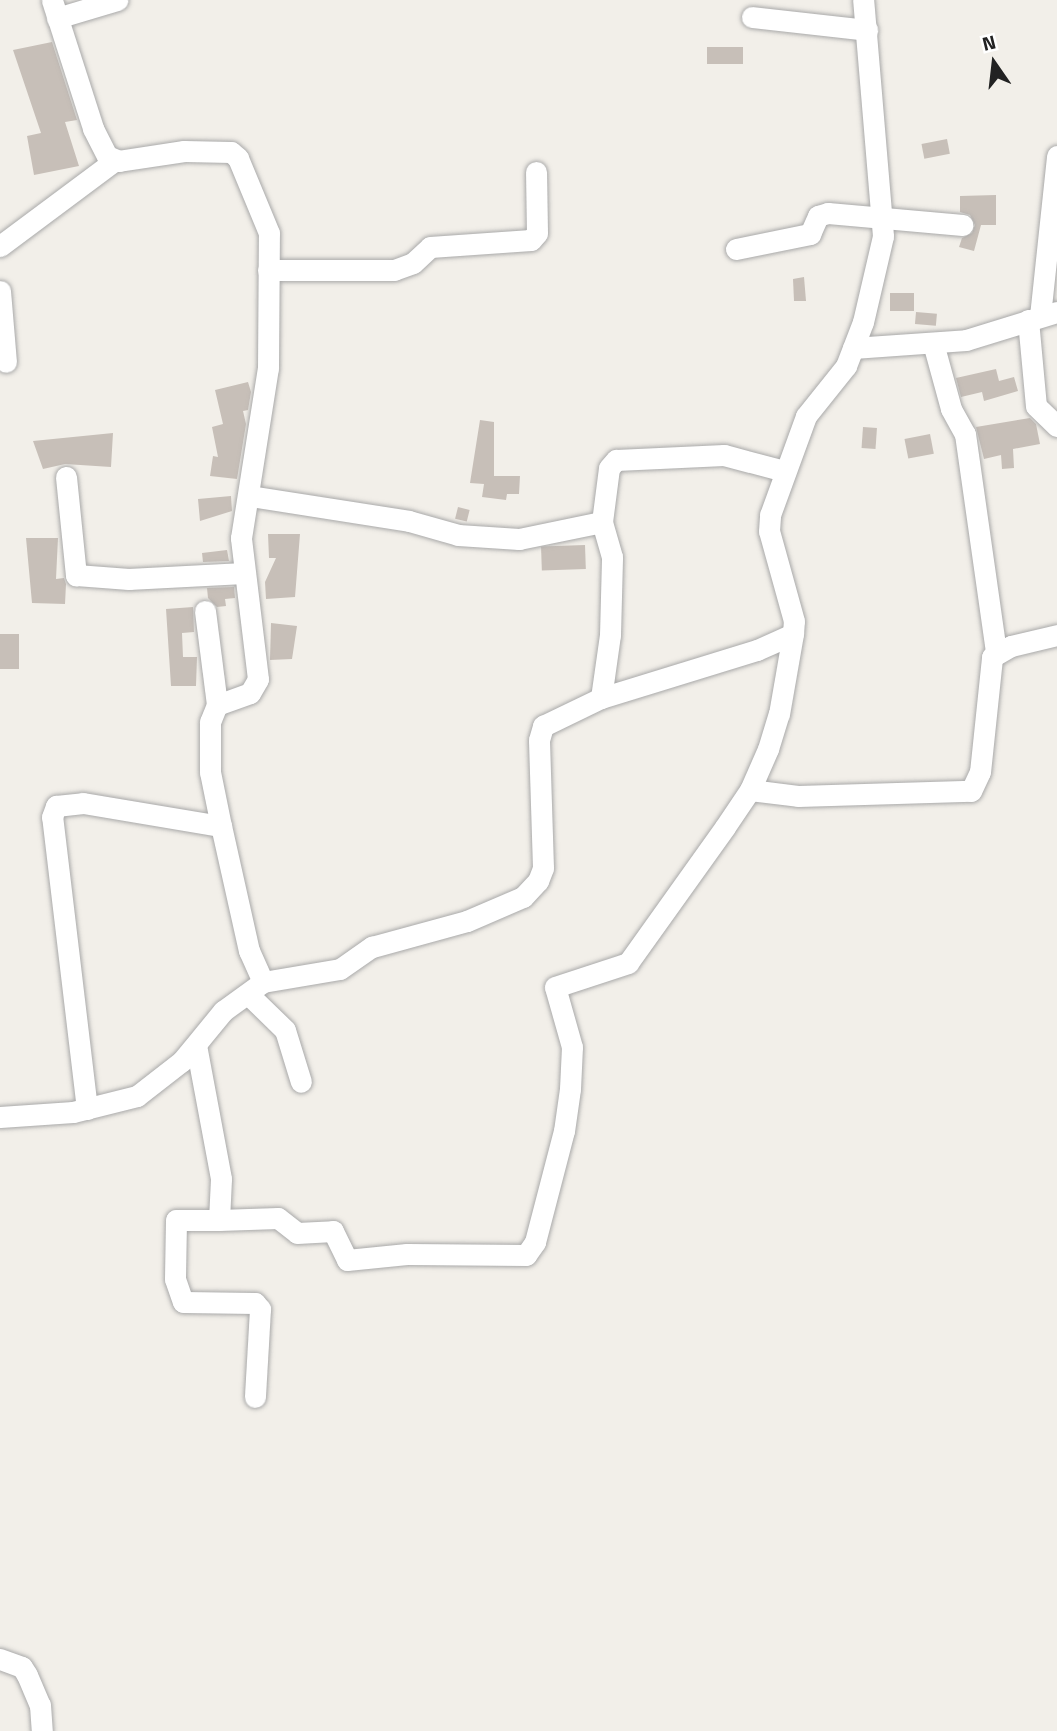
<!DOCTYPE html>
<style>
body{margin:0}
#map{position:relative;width:1057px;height:1731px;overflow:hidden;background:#f2efe9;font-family:"Titillium Web",sans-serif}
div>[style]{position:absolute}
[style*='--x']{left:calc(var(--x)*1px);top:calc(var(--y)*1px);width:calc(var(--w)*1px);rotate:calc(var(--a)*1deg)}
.building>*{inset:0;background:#c7bfb8;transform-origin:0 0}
.roads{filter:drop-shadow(0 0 2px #a9a9a9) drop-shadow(0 0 2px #a9a9a9)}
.minor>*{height:21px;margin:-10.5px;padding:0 10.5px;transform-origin:10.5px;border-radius:10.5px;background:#fff}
span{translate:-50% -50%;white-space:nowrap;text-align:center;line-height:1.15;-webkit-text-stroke:7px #fff;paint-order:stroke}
.north{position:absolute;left:959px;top:28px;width:70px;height:70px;-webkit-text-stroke:5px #fff;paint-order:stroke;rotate:346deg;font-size:19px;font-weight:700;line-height:28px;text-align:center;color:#222}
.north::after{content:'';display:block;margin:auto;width:24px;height:32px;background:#222;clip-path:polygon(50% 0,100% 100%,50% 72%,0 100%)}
</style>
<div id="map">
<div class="building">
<i style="clip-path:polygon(52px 42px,77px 120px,65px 122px,79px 166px,34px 175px,27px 136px,41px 133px,13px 50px)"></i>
<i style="left:707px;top:47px;width:36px;height:17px"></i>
<i style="left:947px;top:139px;width:15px;height:26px;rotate:79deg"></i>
<i style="clip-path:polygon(996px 195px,996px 225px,981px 225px,974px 251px,959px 247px,962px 238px,972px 233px,975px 225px,970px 215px,960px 212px,960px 196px)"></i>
<i style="clip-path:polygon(804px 277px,806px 301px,794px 301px,793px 279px)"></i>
<i style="left:890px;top:293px;width:24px;height:18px"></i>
<i style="left:916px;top:312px;width:21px;height:12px;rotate:5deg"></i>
<i style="clip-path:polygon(996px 369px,999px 381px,1014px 377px,1018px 391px,984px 401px,982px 392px,961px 397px,956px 378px)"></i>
<i style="clip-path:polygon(248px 382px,251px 392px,248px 410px,243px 411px,246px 424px,237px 479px,210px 476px,213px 456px,218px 457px,212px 427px,223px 424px,215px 390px)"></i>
<i style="clip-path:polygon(1030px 418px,1036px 424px,1040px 444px,1013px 449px,1014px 468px,1002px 469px,1001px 455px,984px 459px,976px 427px)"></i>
<i style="clip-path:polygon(480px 420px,494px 422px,494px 476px,520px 476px,519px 494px,507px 494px,506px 500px,482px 497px,484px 484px,470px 483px)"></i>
<i style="left:863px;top:427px;width:14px;height:21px;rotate:4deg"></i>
<i style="clip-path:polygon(113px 433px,111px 467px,65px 464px,43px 469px,33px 441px)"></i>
<i style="left:930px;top:434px;width:20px;height:26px;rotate:79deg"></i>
<i style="clip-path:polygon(231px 496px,232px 511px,200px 521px,198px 499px)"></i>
<i style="left:458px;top:507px;width:12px;height:12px;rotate:14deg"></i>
<i style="clip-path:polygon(268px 534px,300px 534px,295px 597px,266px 599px,265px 582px,276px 558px,269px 558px)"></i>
<i style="clip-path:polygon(26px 538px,58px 538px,56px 579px,64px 578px,66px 584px,65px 604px,32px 603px)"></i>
<i style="left:585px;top:545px;width:24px;height:44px;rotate:88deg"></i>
<i style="clip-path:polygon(227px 550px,229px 561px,203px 562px,202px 553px)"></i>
<i style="clip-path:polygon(234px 587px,235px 598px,225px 599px,226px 606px,217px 607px,208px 598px,207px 588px)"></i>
<i style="clip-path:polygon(193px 607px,194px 632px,182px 633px,183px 657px,197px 657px,196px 686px,171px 686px,166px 609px)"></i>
<i style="clip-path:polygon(271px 623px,297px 626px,292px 659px,270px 660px)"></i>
<i style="left:0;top:634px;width:19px;height:35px"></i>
</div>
<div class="roads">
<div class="minor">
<i style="--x:752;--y:17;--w:116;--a:6.4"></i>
<i style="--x:57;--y:18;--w:63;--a:-16.7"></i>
<i style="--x:0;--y:246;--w:142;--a:-36.7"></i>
<i style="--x:736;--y:249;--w:76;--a:-11.5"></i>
<i style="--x:810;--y:234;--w:20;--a:-66"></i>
<i style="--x:818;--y:216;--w:10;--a:-17"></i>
<i style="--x:828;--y:213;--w:135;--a:5.1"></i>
<i style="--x:268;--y:270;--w:126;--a:0"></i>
<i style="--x:394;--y:270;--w:20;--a:-20"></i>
<i style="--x:413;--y:263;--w:23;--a:-43"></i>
<i style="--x:430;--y:247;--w:101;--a:-4"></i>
<i style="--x:531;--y:240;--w:9;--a:-49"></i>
<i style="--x:537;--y:233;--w:61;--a:-90.9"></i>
<i style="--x:0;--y:291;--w:71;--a:85.2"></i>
<i style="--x:1040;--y:316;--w:161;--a:-83.9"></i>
<i style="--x:1028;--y:320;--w:86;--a:84.7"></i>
<i style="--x:1036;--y:406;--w:29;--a:44"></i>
<i style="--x:933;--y:343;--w:68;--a:74.7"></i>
<i style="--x:951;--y:409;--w:29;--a:61"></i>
<i style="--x:965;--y:434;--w:221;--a:81.9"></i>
<i style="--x:853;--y:348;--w:113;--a:-4"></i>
<i style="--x:966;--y:340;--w:95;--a:-17.1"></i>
<i style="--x:66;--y:477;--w:99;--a:84.2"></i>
<i style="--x:76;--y:575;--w:53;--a:4.3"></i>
<i style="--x:129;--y:579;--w:114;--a:-3"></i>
<i style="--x:250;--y:496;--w:161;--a:8.9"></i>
<i style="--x:409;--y:521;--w:51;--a:15.9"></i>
<i style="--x:458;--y:535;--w:61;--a:3.8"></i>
<i style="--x:519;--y:539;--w:85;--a:-11.6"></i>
<i style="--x:602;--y:522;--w:54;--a:-82.6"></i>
<i style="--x:609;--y:468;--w:11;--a:-49"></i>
<i style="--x:616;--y:460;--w:108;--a:-2.7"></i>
<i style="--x:724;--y:455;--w:62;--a:14.9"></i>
<i style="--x:205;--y:611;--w:95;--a:82.7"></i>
<i style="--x:601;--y:698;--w:64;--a:-81.9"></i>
<i style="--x:610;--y:635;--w:78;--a:-88.5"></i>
<i style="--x:612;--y:557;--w:36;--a:-106"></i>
<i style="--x:750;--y:790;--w:48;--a:7.1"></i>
<i style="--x:798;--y:796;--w:173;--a:-1.7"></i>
<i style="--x:971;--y:791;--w:21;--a:-65"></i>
<i style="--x:980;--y:772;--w:116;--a:-84"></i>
<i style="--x:992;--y:657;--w:22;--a:-30"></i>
<i style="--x:1011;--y:646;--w:47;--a:-13.4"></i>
<i style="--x:263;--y:982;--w:78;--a:-9.6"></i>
<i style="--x:340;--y:969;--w:39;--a:-35"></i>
<i style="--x:372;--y:947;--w:98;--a:-15.3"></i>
<i style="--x:467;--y:921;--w:61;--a:-23.2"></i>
<i style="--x:523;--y:897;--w:22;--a:-47"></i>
<i style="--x:538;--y:881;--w:14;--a:-69"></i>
<i style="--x:543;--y:868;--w:128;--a:-91.8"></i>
<i style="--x:539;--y:740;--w:15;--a:-74"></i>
<i style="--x:543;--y:726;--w:64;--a:-25.8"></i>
<i style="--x:601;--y:698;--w:163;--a:-17.1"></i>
<i style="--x:757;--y:650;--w:39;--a:-24"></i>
<i style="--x:793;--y:634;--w:13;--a:-86"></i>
<i style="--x:794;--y:621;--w:93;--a:-105.5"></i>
<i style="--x:769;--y:531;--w:16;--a:-86"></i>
<i style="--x:770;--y:515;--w:105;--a:-70"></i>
<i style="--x:806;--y:416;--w:64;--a:-51.3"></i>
<i style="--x:846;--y:366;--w:47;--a:-68.9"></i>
<i style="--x:863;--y:322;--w:88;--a:-76.9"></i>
<i style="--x:883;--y:236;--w:237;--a:-94.8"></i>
<i style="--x:249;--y:995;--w:50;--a:44.2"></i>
<i style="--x:285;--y:1030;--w:54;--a:72.9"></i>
<i style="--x:196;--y:1045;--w:136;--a:79.4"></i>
<i style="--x:221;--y:1179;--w:41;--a:92.8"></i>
<i style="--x:219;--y:1220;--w:59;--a:-1.9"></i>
<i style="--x:278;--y:1218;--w:24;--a:38"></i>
<i style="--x:297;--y:1233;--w:36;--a:-3"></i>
<i style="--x:333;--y:1231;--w:32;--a:64"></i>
<i style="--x:347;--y:1260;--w:60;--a:-5.7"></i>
<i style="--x:407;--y:1254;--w:119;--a:0.5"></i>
<i style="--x:526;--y:1255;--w:16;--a:-55"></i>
<i style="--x:535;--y:1242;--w:115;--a:-75.4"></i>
<i style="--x:564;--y:1131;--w:42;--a:-81.9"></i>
<i style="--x:570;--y:1089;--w:42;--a:-87.3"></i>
<i style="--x:572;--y:1047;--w:62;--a:-105.8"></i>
<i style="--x:555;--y:987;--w:77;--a:-18.2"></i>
<i style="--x:628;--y:963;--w:167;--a:-54.5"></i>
<i style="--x:725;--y:827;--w:45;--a:-56"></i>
<i style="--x:750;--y:790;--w:45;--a:-66.3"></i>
<i style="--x:768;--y:749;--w:37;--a:-73"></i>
<i style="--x:779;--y:714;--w:81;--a:-80.1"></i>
<i style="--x:87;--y:1109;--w:294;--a:-96.8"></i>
<i style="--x:52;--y:817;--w:12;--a:-70"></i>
<i style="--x:56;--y:806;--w:27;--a:-6"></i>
<i style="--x:83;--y:803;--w:140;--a:9.5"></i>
<i style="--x:0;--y:1117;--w:73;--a:-3.9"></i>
<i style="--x:73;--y:1112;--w:66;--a:-14"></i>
<i style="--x:137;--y:1096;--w:57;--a:-37.9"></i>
<i style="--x:182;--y:1061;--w:65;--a:-50.6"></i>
<i style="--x:223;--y:1011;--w:49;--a:-35.9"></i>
<i style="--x:263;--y:982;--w:34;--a:-114"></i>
<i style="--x:249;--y:951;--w:128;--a:-102.6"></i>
<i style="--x:221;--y:826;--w:55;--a:-101.5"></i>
<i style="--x:210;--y:772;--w:50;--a:-90"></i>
<i style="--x:210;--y:722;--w:18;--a:-68"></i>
<i style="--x:217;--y:705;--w:35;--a:-20"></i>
<i style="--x:250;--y:693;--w:16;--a:-60"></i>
<i style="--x:258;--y:679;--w:142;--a:-96.9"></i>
<i style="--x:241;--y:538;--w:172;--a:-81"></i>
<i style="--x:268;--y:368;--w:135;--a:-89.6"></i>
<i style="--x:269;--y:233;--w:81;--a:-112.5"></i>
<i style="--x:238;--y:158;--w:9;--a:-139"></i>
<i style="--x:231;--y:152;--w:47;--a:-178.8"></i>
<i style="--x:184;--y:151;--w:66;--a:171.3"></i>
<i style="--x:119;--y:161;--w:13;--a:-157"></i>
<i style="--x:107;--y:156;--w:31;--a:-117"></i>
<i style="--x:93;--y:128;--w:134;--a:-107.8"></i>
<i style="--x:219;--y:1220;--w:43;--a:180"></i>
<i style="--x:176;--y:1220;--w:59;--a:91"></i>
<i style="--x:175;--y:1279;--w:24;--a:71"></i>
<i style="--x:183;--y:1302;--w:72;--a:0.8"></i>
<i style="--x:255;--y:1303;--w:8;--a:50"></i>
<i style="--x:260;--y:1309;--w:88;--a:93.3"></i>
<i style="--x:0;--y:1659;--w:23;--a:20"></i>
<i style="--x:22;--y:1667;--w:9;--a:58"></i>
<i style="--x:27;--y:1675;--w:33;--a:67"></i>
<i style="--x:40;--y:1705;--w:26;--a:86"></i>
</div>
</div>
<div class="north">N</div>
</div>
